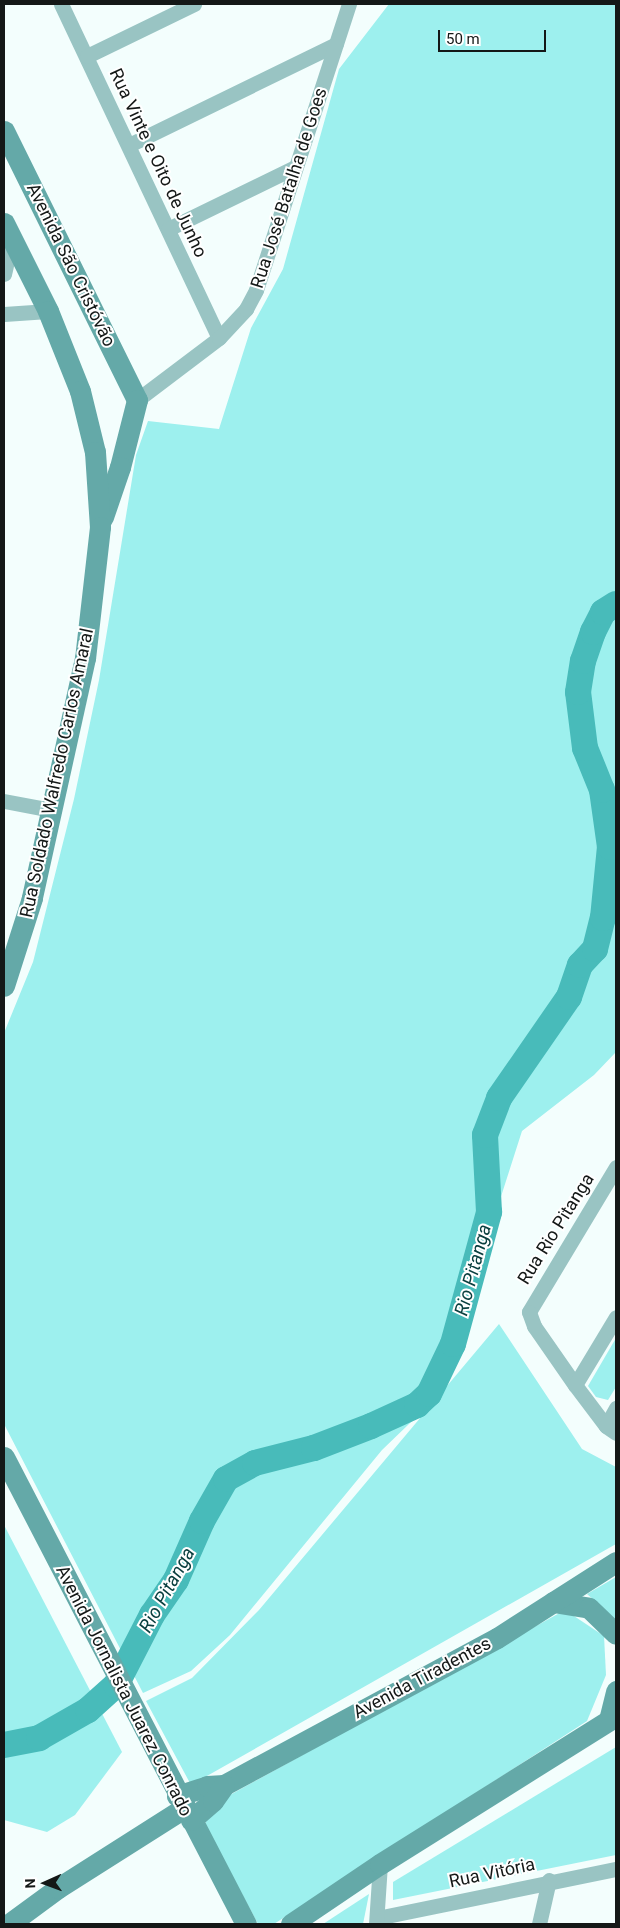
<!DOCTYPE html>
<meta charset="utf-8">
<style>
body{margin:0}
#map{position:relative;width:620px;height:1928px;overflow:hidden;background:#f3fefd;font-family:Roboto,sans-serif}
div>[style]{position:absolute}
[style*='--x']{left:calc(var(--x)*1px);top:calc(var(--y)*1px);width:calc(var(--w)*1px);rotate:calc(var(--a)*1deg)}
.green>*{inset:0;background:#9df0ee}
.river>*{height:26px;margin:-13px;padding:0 13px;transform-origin:13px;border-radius:13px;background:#48bbba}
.street>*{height:15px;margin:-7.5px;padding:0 7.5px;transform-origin:7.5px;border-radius:7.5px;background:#99c4c3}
.secondary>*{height:21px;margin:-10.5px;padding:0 10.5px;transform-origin:10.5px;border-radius:10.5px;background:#64a9a8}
span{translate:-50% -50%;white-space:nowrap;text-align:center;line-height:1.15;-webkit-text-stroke:4px #fff;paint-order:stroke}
.street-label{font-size:18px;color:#141817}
.water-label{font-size:19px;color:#0b4040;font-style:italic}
.frame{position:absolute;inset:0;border:5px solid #141817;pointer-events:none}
.north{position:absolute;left:20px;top:1858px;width:50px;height:50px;-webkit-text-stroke:4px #fff;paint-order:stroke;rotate:268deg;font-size:14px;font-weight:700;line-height:20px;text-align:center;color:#141817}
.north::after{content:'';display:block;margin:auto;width:18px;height:22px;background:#141817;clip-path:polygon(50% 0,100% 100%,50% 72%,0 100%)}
.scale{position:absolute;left:438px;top:30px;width:108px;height:22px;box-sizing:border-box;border:2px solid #141817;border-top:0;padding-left:6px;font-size:15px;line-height:18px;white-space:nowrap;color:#141817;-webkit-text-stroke:4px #fff;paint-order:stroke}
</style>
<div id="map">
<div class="green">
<i style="clip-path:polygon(389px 4px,616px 4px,616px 1052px,594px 1075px,522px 1131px,497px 1209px,474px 1307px,437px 1397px,382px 1450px,230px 1635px,191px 1671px,143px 1693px,4px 1424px,4px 1033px,33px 962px,74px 799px,99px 680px,136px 455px,148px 421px,219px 429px,251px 328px,283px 269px,339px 69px)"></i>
<i style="clip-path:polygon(499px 1324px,582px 1449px,616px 1467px,616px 1544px,191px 1785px,146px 1701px,192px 1678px,259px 1610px)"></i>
<i style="clip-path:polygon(616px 1338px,616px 1387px,608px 1400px,596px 1397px,588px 1386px)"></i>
<i style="clip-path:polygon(4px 1525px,122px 1752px,75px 1815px,47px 1832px,4px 1820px)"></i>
<i style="clip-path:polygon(616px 1577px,616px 1620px,587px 1594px)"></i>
<i style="clip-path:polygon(565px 1610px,604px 1636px,606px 1675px,587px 1721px,274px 1924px,258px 1924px,205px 1825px,210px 1806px)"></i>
<i style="clip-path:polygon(616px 1747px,616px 1855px,393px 1900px,393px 1882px)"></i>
<i style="clip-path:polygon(369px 1894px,363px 1924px,323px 1924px)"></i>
</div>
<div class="river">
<i style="--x:4;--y:1745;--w:36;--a:-11"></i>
<i style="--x:39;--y:1738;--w:56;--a:-29.7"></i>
<i style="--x:88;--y:1710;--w:38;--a:-42"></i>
<i style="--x:116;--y:1685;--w:79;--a:-62.8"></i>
<i style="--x:152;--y:1615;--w:42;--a:-55.6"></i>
<i style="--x:176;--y:1580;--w:64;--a:-66.2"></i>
<i style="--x:202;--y:1521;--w:48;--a:-60.3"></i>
<i style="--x:226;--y:1479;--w:33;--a:-29"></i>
<i style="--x:255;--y:1463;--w:61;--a:-14.3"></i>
<i style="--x:314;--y:1448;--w:61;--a:-21.1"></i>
<i style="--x:371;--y:1426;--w:51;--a:-24.5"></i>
<i style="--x:417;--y:1405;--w:16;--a:-43"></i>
<i style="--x:429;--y:1394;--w:55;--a:-64.4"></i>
<i style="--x:453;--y:1344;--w:137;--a:-74.7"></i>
<i style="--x:489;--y:1212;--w:77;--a:-93"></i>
<i style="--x:485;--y:1135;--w:40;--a:-69"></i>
<i style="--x:499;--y:1098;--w:123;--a:-55.3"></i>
<i style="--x:569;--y:997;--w:34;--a:-71"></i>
<i style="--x:580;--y:965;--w:22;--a:-47"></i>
<i style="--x:595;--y:949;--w:32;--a:-76"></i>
<i style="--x:603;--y:918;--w:71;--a:-84.4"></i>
<i style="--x:610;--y:847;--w:58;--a:-98"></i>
<i style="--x:602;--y:790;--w:45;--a:-112"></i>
<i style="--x:585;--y:748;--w:56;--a:-97.1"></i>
<i style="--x:578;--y:692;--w:31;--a:-81"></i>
<i style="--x:583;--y:661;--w:31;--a:-71"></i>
<i style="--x:593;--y:632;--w:22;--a:-63"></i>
<i style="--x:603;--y:612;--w:15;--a:-32"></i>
</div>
<div class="street">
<i style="--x:61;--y:4;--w:369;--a:64.7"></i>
<i style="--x:87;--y:56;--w:119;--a:-25.9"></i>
<i style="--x:129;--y:145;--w:230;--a:-26"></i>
<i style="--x:168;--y:229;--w:141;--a:-26"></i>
<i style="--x:4;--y:274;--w:35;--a:-77"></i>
<i style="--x:4;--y:314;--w:44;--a:-3.9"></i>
<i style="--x:137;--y:400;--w:103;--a:-37.1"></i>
<i style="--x:219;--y:338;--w:40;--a:-47"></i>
<i style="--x:246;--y:309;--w:21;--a:-62"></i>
<i style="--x:256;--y:290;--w:301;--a:-72"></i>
<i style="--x:4;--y:801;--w:49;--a:10.6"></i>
<i style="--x:616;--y:1167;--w:169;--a:121"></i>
<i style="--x:529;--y:1312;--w:15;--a:70"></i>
<i style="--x:534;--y:1326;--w:72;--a:55.2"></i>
<i style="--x:575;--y:1385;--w:51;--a:52.9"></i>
<i style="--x:606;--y:1426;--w:12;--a:35"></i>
<i style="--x:575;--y:1385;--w:79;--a:-58.9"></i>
<i style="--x:606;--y:1426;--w:21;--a:-61"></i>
<i style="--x:377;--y:1918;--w:244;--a:-11.6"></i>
<i style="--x:376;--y:1924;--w:60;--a:-86.2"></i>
<i style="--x:539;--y:1924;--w:45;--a:-77.2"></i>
</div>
<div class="secondary">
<i style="--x:4;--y:131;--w:300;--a:63.7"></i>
<i style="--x:137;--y:400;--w:69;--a:104.2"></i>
<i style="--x:120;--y:467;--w:53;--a:108.8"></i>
<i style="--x:4;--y:223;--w:98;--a:63.4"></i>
<i style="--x:48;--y:311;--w:86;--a:68.2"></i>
<i style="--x:80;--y:391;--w:63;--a:76.2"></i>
<i style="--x:95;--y:452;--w:75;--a:86.2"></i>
<i style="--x:100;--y:527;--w:132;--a:96.5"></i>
<i style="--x:85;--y:658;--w:246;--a:102.5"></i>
<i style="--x:32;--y:898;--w:92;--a:107.7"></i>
<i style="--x:4;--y:1457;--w:526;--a:62.61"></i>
<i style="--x:553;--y:1602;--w:36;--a:9"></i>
<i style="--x:589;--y:1608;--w:37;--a:44"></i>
<i style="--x:609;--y:1720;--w:30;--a:-76"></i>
<i style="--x:177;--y:1796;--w:32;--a:-18"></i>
<i style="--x:207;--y:1786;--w:17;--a:-3"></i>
<i style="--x:224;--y:1785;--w:310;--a:-28.3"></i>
<i style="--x:497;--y:1638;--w:141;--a:-32.6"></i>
<i style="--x:191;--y:1820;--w:29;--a:-41"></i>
<i style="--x:213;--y:1801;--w:19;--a:-55"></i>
<i style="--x:9;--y:1924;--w:61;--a:-36.3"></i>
<i style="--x:58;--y:1888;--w:149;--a:-32.4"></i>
<i style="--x:291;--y:1924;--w:107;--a:-34"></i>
<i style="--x:380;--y:1864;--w:279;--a:-32.1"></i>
</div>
<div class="street-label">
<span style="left:158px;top:163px;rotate:65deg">Rua Vinte e Oito de Junho</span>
<span style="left:289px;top:188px;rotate:-72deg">Rua José Batalha de Goes</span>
<span style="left:71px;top:265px;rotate:64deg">Avenida São Cristóvão</span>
<span style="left:57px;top:773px;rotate:-78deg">Rua Soldado Walfredo Carlos Amaral</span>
<span style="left:556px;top:1229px;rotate:-58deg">Rua Rio Pitanga</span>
<span style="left:422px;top:1678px;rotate:-28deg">Avenida Tiradentes</span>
<span style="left:124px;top:1691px;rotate:63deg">Avenida Jornalista Juarez Conrado</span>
<span style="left:492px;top:1873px;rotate:-12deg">Rua Vitória</span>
</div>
<div class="water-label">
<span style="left:473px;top:1270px;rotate:-75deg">Rio Pitanga</span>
<span style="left:167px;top:1590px;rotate:-61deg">Rio Pitanga</span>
</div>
<div class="frame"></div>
<div class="north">N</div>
<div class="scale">50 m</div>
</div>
